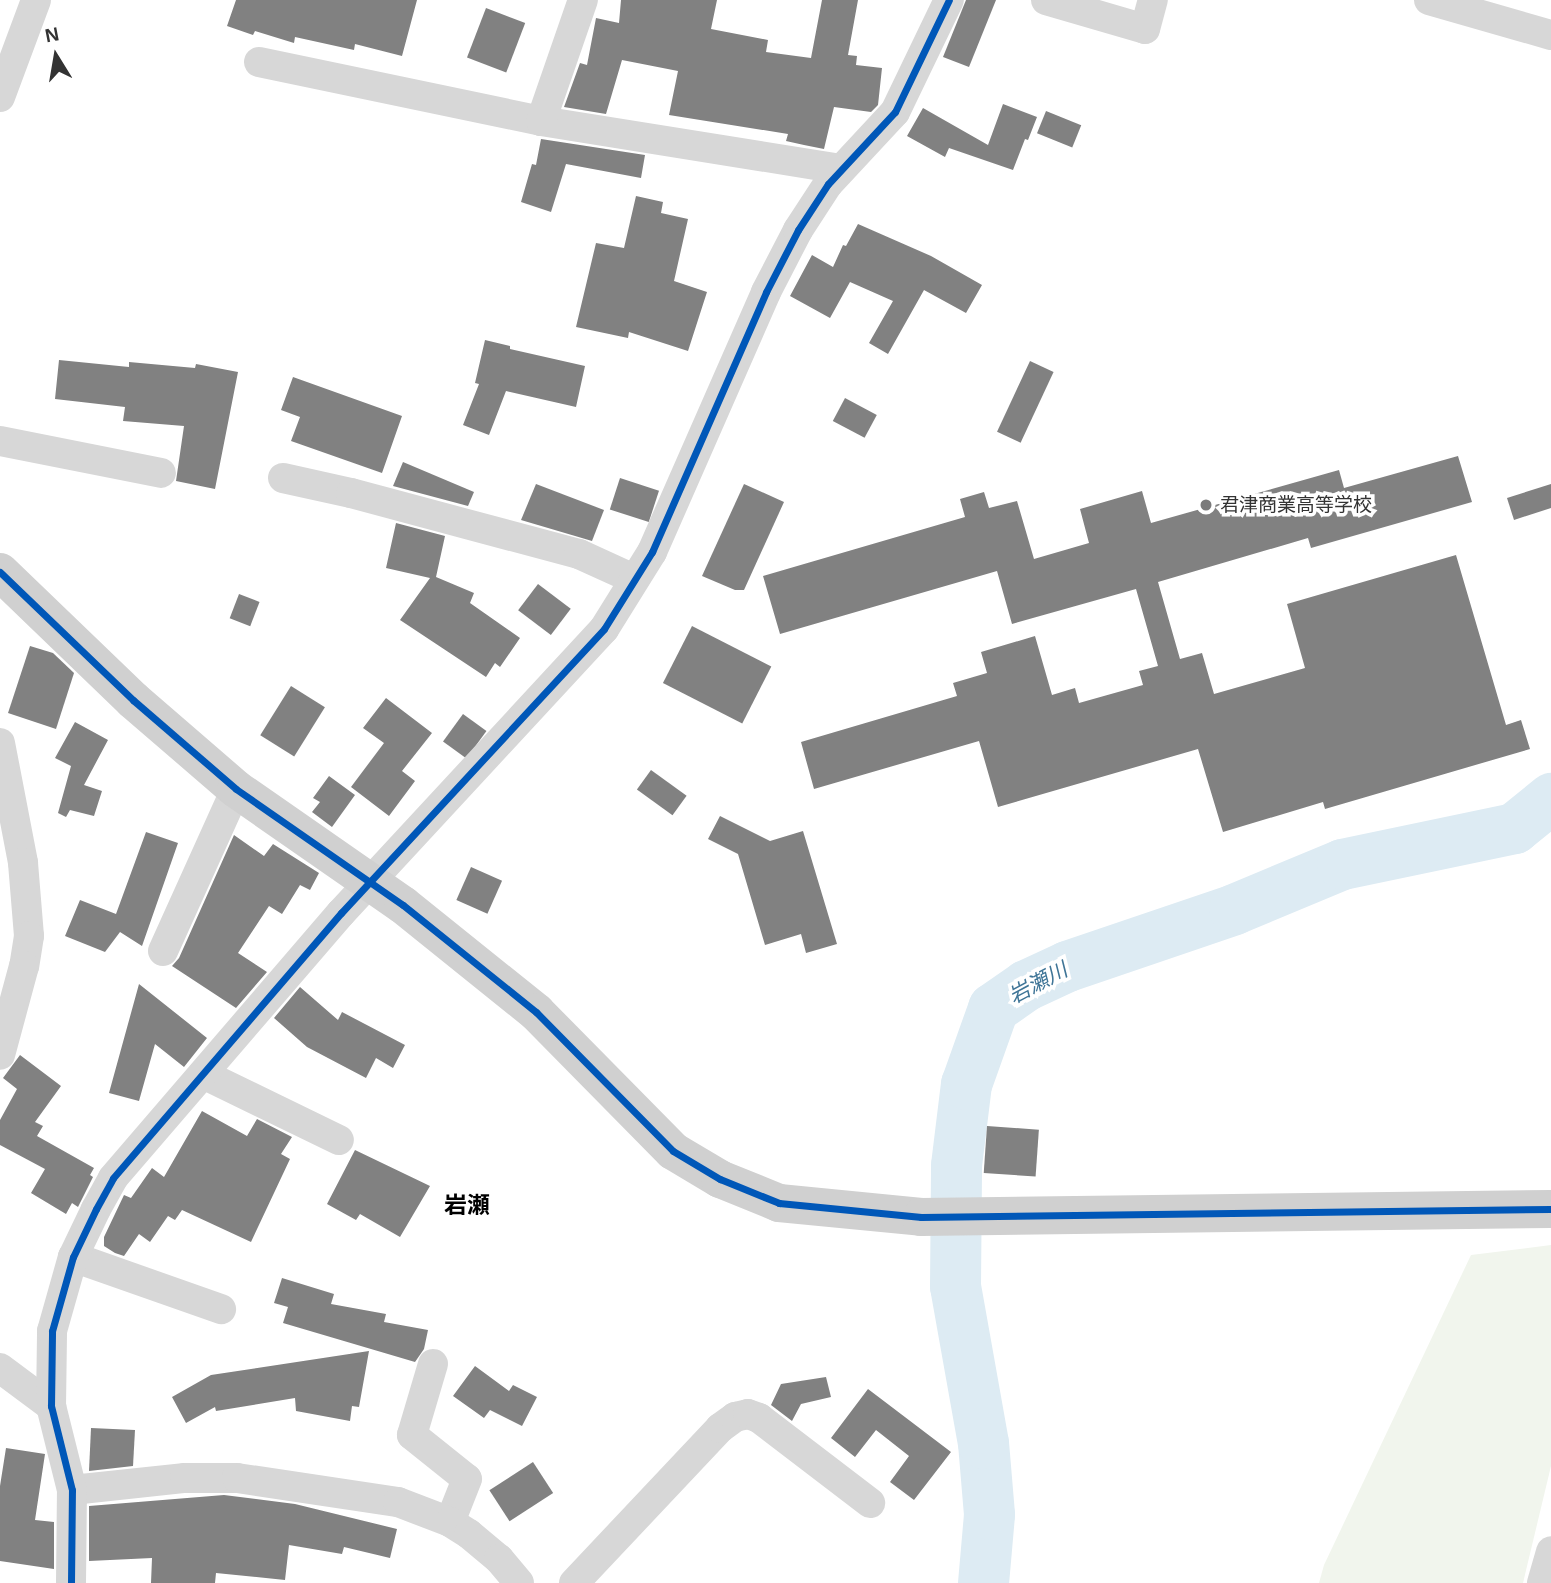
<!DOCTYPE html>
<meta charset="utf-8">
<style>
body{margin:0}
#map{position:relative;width:1551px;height:1583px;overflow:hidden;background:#fff;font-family:Helvetica,"Noto Sans JP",sans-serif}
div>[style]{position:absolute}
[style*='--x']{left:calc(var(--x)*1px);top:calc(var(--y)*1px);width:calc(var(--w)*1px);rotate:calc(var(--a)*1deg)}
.green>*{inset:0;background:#f1f5ed}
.river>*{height:51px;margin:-25.5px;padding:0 25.5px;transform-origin:25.5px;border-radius:25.5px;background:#ddebf3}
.building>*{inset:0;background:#818181;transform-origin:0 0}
.street>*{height:30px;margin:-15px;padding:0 15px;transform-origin:15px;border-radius:15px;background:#d7d7d7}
.secondary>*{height:38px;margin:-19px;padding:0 19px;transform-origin:19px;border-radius:19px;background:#d0d0d0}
.cycleway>*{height:7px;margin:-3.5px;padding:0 3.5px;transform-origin:3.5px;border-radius:3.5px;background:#0057b8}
.dots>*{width:19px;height:19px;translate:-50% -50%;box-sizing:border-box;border:4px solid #fff;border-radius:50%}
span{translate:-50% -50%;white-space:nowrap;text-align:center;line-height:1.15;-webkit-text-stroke:7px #fff;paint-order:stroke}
.poi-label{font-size:19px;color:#333}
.left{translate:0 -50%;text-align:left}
.water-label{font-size:21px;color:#3f7597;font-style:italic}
.quarter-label{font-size:23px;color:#000;font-weight:700}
.north{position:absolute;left:21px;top:21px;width:70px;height:70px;-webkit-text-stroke:5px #fff;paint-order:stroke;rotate:349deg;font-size:19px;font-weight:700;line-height:28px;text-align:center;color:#333}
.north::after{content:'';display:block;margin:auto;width:24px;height:32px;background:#333;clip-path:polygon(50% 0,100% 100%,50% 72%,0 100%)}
</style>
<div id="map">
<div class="green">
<i style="clip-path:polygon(1551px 1245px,1551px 1466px,1523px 1583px,1319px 1583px,1324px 1565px,1471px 1255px)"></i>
</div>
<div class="river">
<i style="--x:983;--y:1583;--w:69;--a:-85"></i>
<i style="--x:989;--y:1514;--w:71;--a:-94.8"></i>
<i style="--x:983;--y:1443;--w:159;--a:-100.1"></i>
<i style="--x:955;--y:1286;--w:121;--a:-89.5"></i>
<i style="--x:956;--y:1165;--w:82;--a:-83"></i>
<i style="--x:966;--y:1084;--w:81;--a:-70.4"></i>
<i style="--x:993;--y:1008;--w:40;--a:-34.9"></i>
<i style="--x:1026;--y:985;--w:45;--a:-24.9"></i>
<i style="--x:1067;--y:966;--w:176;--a:-18.8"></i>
<i style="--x:1234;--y:909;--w:117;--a:-22.6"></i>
<i style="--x:1342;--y:864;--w:176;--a:-11.8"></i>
<i style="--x:1514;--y:828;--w:48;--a:-39"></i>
</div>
<div class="building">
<i style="clip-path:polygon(236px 0,417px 0,402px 56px,355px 44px,354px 50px,295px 37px,294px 43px,255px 31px,253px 35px,227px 26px)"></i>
<i style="clip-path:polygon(621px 0,717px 0,711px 29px,768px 40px,766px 52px,811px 58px,822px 0,858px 0,848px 55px,857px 56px,856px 65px,882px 68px,878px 105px,871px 112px,834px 107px,824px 149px,804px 145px,786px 141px,788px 134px,669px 115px,678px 71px,622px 60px,606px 114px,564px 107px,580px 63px,587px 65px,596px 18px,619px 23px)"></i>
<i style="clip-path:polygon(966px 0,996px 0,969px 67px,943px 57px)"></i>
<i style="left:486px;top:8px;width:42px;height:53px;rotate:21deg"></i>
<i style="clip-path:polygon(1003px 104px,1037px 117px,1028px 140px,1025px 139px,1013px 170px,949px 148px,945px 157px,907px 136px,923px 108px,988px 145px)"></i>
<i style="left:1046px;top:111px;width:38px;height:24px;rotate:22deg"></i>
<i style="clip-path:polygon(541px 139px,645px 155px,641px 178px,566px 164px,551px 212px,521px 202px,532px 164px,536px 165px)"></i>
<i style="clip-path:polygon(636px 196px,663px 202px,661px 213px,688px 219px,674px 281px,707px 292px,688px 351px,629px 332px,628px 338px,576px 327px,596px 243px,624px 248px)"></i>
<i style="clip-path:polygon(858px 224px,931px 256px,982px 285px,966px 313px,924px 290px,888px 354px,869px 343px,893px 301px,850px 282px,830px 318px,790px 296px,812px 255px,833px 267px,843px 245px,846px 246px)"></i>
<i style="clip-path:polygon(485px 340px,510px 346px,510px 349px,585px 366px,576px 407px,506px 391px,489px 435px,463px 425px,479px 384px,475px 383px)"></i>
<i style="clip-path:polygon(59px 360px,129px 367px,129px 362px,195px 368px,196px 364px,238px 372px,215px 489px,176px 481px,184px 426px,123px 421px,125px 407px,55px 399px)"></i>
<i style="left:1030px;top:361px;width:26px;height:78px;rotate:25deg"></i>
<i style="clip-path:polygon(293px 377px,402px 416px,382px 473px,291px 441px,300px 417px,281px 410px)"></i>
<i style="left:845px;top:398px;width:36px;height:26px;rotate:28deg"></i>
<i style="clip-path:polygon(1458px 456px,1472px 502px,1311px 548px,1308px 538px,1158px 582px,1180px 659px,1202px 653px,1214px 694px,1305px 668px,1287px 604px,1456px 555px,1506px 725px,1521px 720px,1530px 749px,1325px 809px,1323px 802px,1223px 832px,1198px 749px,998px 807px,979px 741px,814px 789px,801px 742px,957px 696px,953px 683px,987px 673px,981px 652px,1035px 636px,1052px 695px,1075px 688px,1079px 703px,1143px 685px,1139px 671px,1158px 666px,1136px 589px,1012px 624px,997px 571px,780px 634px,763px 576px,965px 517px,960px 499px,984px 492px,989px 508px,1017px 501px,1034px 559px,1089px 543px,1080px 509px,1142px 491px,1151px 523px,1339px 470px,1344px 488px)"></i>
<i style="clip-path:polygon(403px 462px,474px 492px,468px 506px,393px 486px)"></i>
<i style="left:620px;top:478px;width:41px;height:33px;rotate:18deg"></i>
<i style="clip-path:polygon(536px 484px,604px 510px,592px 541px,521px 520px)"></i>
<i style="clip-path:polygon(744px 484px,784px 502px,744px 590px,735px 590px,702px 576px)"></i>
<i style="clip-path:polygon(1551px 484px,1551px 508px,1514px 520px,1507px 498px)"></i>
<i style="clip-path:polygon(396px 523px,445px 536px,436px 577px,474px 593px,470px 603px,520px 638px,500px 667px,495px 663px,486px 677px,400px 620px,430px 578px,386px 568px)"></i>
<i style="left:538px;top:584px;width:41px;height:33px;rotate:37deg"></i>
<i style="left:239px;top:594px;width:22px;height:26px;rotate:21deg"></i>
<i style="left:692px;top:626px;width:89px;height:64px;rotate:27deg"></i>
<i style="clip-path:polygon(30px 646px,53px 653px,74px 673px,56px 729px,8px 713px)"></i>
<i style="left:291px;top:686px;width:40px;height:58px;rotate:32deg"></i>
<i style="clip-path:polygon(386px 698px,432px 733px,402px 771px,415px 781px,389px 816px,351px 787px,384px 743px,363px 728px)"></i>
<i style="left:463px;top:714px;width:29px;height:34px;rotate:36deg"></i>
<i style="clip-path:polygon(75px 722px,108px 740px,84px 785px,102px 791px,94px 816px,70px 810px,66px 817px,58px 813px,71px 766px,55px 758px)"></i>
<i style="left:651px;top:770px;width:44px;height:24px;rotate:36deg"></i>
<i style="clip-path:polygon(329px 776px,355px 795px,332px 827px,312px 812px,320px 802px,313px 798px)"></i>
<i style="clip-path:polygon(720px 816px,770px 841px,803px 831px,837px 944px,806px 953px,801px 934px,765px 945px,738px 854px,708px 839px)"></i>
<i style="clip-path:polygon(146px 832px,178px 843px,142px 946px,120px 932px,105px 952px,65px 936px,80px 900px,116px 914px)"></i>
<i style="clip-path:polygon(234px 835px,264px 856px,273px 844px,319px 873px,310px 890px,300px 885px,282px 914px,269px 906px,238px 953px,267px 972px,236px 1008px,172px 966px,179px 958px)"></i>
<i style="left:471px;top:867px;width:34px;height:36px;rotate:24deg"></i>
<i style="clip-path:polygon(139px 984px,207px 1038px,184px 1067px,155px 1044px,139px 1101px,109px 1093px)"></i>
<i style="clip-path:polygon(300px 987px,338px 1020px,342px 1012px,405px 1045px,393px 1068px,376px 1058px,366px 1078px,307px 1047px,274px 1018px)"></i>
<i style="clip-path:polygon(20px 1055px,61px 1086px,35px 1122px,43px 1126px,37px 1136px,94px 1168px,90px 1175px,93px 1177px,78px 1207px,72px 1203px,66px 1214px,31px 1193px,45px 1169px,0 1145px,0 1120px,17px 1089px,3px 1078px)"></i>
<i style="clip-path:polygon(202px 1111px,247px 1136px,257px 1119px,292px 1137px,281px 1154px,290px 1159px,251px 1242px,182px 1210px,175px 1220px,168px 1216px,150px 1242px,139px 1234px,124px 1256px,115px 1253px,104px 1246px,104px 1237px,124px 1195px,131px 1198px,152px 1168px,164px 1177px)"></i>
<i style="left:987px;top:1126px;width:52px;height:47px;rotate:4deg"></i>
<i style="clip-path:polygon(355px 1150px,430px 1186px,400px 1237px,360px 1214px,356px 1220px,327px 1204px)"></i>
<i style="clip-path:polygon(282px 1278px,334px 1294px,331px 1304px,386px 1314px,384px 1322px,428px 1330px,424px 1349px,415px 1362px,283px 1323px,288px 1307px,274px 1303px)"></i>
<i style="clip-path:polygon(369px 1351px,359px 1407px,352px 1406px,350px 1421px,296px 1411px,295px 1398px,216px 1411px,215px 1407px,186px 1423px,172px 1397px,211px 1375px)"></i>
<i style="clip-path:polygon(475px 1366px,509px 1391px,513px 1385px,537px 1397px,522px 1426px,490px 1410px,484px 1418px,453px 1396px)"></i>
<i style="clip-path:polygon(826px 1377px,831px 1397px,801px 1404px,792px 1421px,771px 1405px,781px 1384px)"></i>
<i style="clip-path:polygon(868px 1389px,951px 1452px,914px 1500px,890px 1482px,909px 1456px,876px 1430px,855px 1457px,831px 1438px)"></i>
<i style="clip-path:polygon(91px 1428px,135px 1430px,133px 1466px,89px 1471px)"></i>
<i style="clip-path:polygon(6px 1448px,45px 1454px,35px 1520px,54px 1522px,54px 1569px,0 1561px,0 1486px)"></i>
<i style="left:533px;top:1462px;width:37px;height:52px;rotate:57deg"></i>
<i style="clip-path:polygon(224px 1495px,295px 1504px,397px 1529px,390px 1558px,344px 1547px,342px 1554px,289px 1545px,285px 1580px,216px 1573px,215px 1583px,151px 1583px,152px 1558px,89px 1561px,89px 1506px)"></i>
</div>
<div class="street">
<i style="--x:1046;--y:0;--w:103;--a:16.3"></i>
<i style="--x:1145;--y:29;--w:30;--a:-75"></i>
<i style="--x:1429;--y:0;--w:127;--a:16"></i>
<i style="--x:259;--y:62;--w:288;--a:11.8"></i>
<i style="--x:541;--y:121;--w:304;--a:9.1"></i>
<i style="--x:0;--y:97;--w:103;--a:-69.6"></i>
<i style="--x:541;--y:121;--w:128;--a:-70.9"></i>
<i style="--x:0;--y:441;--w:164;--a:11.2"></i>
<i style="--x:283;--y:478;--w:70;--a:12.4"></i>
<i style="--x:351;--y:493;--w:236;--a:15"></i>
<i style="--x:579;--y:554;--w:60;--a:24.4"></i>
<i style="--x:0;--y:743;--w:122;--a:79.1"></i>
<i style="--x:23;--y:863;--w:73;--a:85.3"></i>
<i style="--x:29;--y:936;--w:30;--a:99"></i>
<i style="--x:24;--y:966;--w:92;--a:105.1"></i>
<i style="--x:163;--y:951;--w:178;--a:-65.7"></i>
<i style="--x:203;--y:1074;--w:151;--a:25.9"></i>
<i style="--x:73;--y:1257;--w:157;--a:19.4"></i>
<i style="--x:433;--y:1364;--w:74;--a:106.5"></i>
<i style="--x:412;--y:1435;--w:70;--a:38.7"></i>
<i style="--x:467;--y:1479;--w:46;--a:111.6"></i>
<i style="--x:0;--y:1368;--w:64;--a:36.7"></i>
<i style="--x:72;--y:1490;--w:114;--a:-6.1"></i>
<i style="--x:185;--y:1478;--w:52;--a:0"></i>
<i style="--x:237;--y:1478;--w:163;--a:8.5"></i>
<i style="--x:398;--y:1502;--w:56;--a:21"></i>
<i style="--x:450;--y:1522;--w:22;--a:32"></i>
<i style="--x:469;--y:1534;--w:39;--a:40"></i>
<i style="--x:499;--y:1559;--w:31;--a:50"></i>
<i style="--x:71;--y:1583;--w:93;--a:-89.4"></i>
<i style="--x:72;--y:1490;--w:87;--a:-104"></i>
<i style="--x:51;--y:1406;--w:75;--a:-89.2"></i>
<i style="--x:52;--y:1331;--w:77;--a:-74.2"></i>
<i style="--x:73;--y:1257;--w:53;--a:-64.4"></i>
<i style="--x:96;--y:1209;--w:35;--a:-61"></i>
<i style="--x:113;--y:1178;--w:350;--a:-49.3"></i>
<i style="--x:341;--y:913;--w:387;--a:-47.2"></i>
<i style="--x:604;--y:629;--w:91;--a:-58.1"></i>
<i style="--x:652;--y:552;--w:284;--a:-66.3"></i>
<i style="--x:766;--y:292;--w:70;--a:-62.7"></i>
<i style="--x:798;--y:230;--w:55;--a:-56.9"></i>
<i style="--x:828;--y:184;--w:98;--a:-47.1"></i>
<i style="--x:895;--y:112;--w:124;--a:-64.3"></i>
<i style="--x:574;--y:1583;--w:213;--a:-46.7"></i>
<i style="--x:720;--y:1428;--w:19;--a:-36"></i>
<i style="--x:735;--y:1417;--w:13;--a:-13"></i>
<i style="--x:748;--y:1414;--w:12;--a:20"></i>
<i style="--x:759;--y:1418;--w:140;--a:37.4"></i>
<i style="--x:1542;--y:1583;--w:33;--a:-74"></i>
</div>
<div class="secondary">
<i style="--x:0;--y:572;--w:185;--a:43.9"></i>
<i style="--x:133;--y:700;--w:136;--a:40.8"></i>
<i style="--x:236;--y:789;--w:203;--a:34.8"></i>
<i style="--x:403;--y:905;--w:171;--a:38.8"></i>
<i style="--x:536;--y:1012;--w:195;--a:45.4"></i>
<i style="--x:673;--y:1151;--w:55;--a:30.8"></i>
<i style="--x:720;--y:1179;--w:64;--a:22.1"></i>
<i style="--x:779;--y:1203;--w:143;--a:5.6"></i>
<i style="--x:921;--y:1217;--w:630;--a:-0.73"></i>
</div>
<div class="cycleway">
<i style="--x:0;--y:572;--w:185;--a:43.9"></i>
<i style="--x:133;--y:700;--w:136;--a:40.8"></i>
<i style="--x:236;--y:789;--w:203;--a:34.8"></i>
<i style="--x:403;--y:905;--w:171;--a:38.8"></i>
<i style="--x:536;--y:1012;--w:195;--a:45.4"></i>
<i style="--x:673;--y:1151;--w:55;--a:30.8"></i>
<i style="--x:720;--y:1179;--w:64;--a:22.1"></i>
<i style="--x:779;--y:1203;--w:143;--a:5.6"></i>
<i style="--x:921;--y:1217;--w:630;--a:-0.73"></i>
<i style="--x:71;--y:1583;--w:93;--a:-89.4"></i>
<i style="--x:72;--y:1490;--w:87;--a:-104"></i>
<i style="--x:51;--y:1406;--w:75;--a:-89.2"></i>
<i style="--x:52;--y:1331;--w:77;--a:-74.2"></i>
<i style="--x:73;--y:1257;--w:53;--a:-64.4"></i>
<i style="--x:96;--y:1209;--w:35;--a:-61"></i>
<i style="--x:113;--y:1178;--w:350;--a:-49.3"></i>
<i style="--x:341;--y:913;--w:387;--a:-47.2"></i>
<i style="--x:604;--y:629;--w:91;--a:-58.1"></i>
<i style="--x:652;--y:552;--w:284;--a:-66.3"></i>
<i style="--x:766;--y:292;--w:70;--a:-62.7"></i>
<i style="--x:798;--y:230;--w:55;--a:-56.9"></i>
<i style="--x:828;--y:184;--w:98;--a:-47.1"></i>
<i style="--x:895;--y:112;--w:124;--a:-64.3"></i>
</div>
<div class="dots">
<i style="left:1206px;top:505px;background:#7a7a7a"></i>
</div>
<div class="poi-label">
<span class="left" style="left:1220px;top:505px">君津商業高等学校</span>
</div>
<div class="water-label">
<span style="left:1038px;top:983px;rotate:-28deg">岩瀬川</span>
</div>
<div class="quarter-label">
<span style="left:467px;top:1205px">岩瀬</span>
</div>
<div class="north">N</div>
</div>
